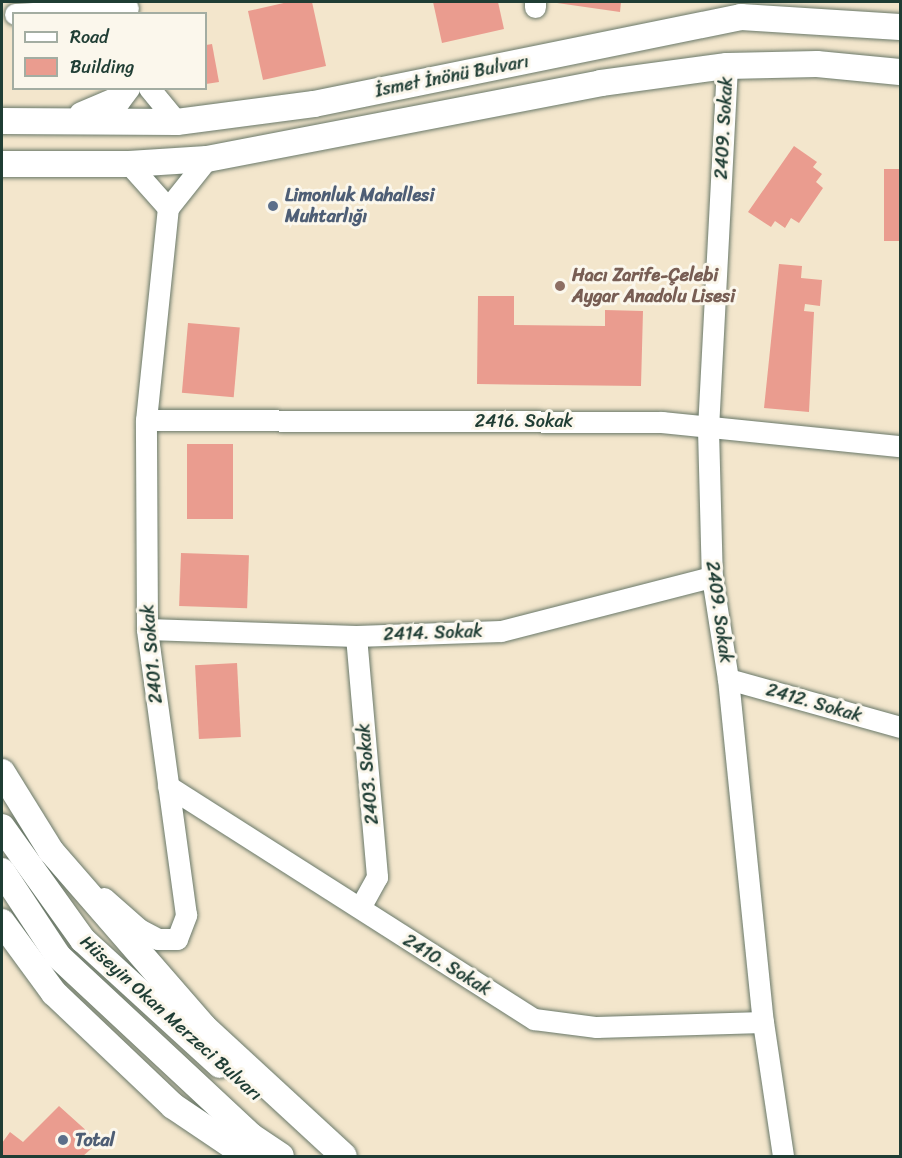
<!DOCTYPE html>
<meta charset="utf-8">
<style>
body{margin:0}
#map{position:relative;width:902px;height:1158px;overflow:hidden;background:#f3e6cc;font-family:Sriracha,sans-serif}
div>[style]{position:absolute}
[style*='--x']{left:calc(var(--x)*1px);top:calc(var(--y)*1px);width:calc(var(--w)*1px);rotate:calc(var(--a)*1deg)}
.building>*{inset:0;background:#ea9c8f;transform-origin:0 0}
.roads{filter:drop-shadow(0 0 2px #697869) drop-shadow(0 0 2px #697869)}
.minor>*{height:21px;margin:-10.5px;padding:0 10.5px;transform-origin:10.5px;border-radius:10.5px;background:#fff}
.major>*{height:26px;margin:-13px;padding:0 13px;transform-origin:13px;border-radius:13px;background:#fff}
.dots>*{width:16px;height:16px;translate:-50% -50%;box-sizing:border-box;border:3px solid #fbf7ec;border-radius:50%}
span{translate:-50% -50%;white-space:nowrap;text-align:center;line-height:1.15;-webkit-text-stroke:6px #fbf7ec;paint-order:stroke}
.street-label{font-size:18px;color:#1f3d34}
.service-label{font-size:18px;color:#4e5e75;font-weight:700}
.left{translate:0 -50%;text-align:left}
.education-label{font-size:18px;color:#785e54;font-weight:700}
.frame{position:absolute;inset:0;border:3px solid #1f3d34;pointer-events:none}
.legend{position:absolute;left:12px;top:12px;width:195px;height:78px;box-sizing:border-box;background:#fbf7ec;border:2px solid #a3ada2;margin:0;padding:8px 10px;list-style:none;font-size:18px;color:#1f3d34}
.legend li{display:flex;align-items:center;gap:12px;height:30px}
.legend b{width:30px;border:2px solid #a3ada2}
</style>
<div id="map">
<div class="building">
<i style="clip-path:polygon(288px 2px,312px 2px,326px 66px,263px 80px,248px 11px)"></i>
<i style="clip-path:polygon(433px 2px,498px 2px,504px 29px,442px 43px)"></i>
<i style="clip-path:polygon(550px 2px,621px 2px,620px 12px)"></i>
<i style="clip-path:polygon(212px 44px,219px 82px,206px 84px,206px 45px)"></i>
<i style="clip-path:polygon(794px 146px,817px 162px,813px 167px,822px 174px,816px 182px,823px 188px,799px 223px,791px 218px,785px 228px,775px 221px,771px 227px,748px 212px)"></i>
<i style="left:900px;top:169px;width:72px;height:16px;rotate:90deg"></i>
<i style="clip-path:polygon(779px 264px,802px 266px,801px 278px,822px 280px,820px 306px,805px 304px,804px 311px,814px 312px,809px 412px,764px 408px)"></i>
<i style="clip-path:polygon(478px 296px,514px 296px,514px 325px,605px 326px,605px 310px,643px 311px,641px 386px,477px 384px)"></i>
<i style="left:188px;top:323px;width:52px;height:70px;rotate:5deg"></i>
<i style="left:187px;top:444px;width:46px;height:75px"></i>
<i style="left:181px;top:553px;width:68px;height:53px;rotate:2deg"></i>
<i style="left:237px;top:663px;width:74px;height:42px;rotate:87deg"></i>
<i style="clip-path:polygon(59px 1106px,99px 1142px,83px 1156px,2px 1156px,2px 1143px,10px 1132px,23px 1142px)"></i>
</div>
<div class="roads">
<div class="minor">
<i style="--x:535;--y:7;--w:5;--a:-90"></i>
<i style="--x:15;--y:14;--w:113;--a:-3"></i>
<i style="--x:727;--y:66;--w:363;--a:93"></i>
<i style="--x:708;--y:429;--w:148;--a:88.5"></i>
<i style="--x:712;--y:577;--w:103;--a:81.1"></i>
<i style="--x:728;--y:679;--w:345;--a:84.2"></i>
<i style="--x:763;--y:1022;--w:135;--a:81.5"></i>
<i style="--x:149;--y:88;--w:44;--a:50.5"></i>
<i style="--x:129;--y:164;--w:59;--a:48.4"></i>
<i style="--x:168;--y:208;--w:63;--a:-51.5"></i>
<i style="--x:146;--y:420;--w:516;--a:0.22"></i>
<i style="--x:662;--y:422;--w:239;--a:5.8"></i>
<i style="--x:147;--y:629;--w:209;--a:1.9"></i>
<i style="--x:356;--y:636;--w:145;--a:-2"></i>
<i style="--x:501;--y:631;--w:218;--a:-14.4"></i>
<i style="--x:356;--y:636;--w:242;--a:85"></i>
<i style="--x:377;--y:877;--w:35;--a:119"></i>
<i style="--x:728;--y:679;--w:179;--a:15.6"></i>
<i style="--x:168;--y:786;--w:434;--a:32.5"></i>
<i style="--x:534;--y:1019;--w:63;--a:7.4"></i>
<i style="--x:596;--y:1027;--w:167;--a:-1.7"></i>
<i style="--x:104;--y:898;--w:47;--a:41.5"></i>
<i style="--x:139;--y:929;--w:21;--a:28"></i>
<i style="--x:158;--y:939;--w:19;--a:0"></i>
<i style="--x:177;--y:939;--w:26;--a:-69"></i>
<i style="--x:186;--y:915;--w:289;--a:-97.8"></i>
<i style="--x:147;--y:629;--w:209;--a:-90.3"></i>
<i style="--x:146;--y:420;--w:213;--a:-84.1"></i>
</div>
<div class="major">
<i style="--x:82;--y:115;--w:39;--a:-23"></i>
<i style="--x:118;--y:100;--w:15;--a:-53"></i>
<i style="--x:2;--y:121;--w:175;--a:0.3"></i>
<i style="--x:177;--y:122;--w:138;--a:-7.5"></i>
<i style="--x:314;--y:104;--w:436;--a:-11.5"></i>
<i style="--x:741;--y:17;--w:159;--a:3.6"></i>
<i style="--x:2;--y:164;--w:127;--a:0"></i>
<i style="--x:129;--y:164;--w:78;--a:-3.7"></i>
<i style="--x:207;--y:159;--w:401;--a:-10.9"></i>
<i style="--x:601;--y:83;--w:127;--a:-7.7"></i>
<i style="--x:727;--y:66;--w:90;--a:-1.3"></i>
<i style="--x:817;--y:64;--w:83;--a:5.5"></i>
<i style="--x:2;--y:772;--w:93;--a:58.2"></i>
<i style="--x:51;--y:851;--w:233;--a:49"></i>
<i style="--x:204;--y:1027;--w:190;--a:42.7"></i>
<i style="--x:2;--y:827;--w:139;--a:54.4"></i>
<i style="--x:83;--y:940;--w:185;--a:42.4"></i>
<i style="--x:2;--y:871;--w:102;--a:56.6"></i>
<i style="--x:58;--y:956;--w:264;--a:43"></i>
<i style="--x:251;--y:1136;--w:36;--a:34"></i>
<i style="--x:2;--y:922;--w:88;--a:53.8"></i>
<i style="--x:54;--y:993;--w:164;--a:43.5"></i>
<i style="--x:173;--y:1106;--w:89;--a:34"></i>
</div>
</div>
<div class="dots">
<i style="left:273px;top:206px;background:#5c6f8a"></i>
<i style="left:560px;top:286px;background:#8d6e63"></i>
<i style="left:63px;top:1140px;background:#5c6f8a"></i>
</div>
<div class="street-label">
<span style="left:452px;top:76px;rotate:-11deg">İsmet İnönü Bulvarı</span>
<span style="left:724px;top:128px;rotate:-87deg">2409. Sokak</span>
<span style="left:524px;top:421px">2416. Sokak</span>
<span style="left:719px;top:612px;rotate:82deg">2409. Sokak</span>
<span style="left:433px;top:633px;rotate:-2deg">2414. Sokak</span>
<span style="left:152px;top:654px;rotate:-95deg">2401. Sokak</span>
<span style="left:814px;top:703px;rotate:16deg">2412. Sokak</span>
<span style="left:368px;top:774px;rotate:-95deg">2403. Sokak</span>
<span style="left:447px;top:965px;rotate:32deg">2410. Sokak</span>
<span style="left:171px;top:1018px;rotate:42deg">Hüseyin Okan Merzeci Bulvarı</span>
</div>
<div class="service-label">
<span class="left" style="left:285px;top:206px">Limonluk Mahallesi<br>Muhtarlığı</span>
<span class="left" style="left:75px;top:1140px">Total</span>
</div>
<div class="education-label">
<span class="left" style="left:572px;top:286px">Hacı Zarife-Çelebi<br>Aygar Anadolu Lisesi</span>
</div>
<div class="frame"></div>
<ul class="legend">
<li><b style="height:8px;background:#fff"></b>Road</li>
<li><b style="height:16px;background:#ea9c8f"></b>Building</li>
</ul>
</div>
